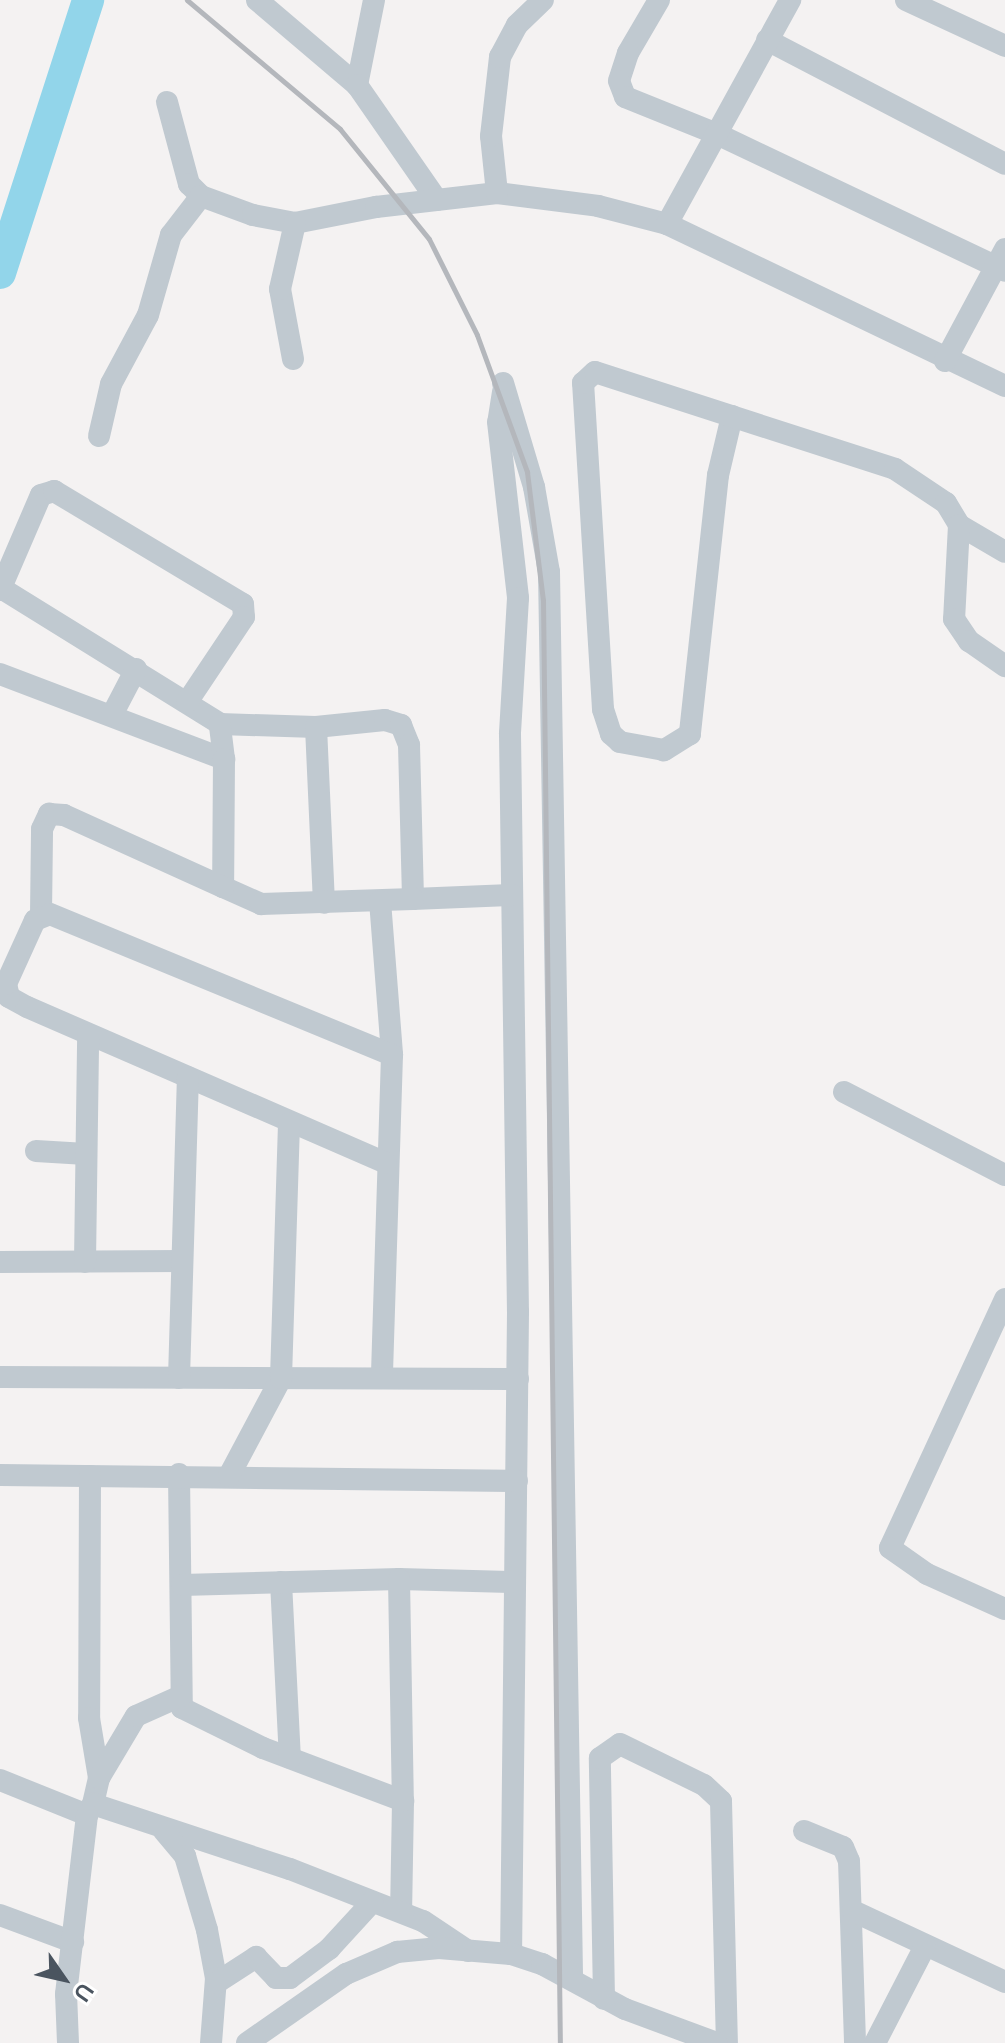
<!DOCTYPE html>
<style>
body{margin:0}
#map{position:relative;width:1005px;height:2043px;overflow:hidden;background:#f4f2f2;font-family:Lato,sans-serif}
div>[style]{position:absolute}
[style*='--x']{left:calc(var(--x)*1px);top:calc(var(--y)*1px);width:calc(var(--w)*1px);rotate:calc(var(--a)*1deg)}
.river>*{height:32px;margin:-16px;padding:0 16px;transform-origin:16px;border-radius:16px;background:#92d5ea}
.minor>*{height:22px;margin:-11px;padding:0 11px;transform-origin:11px;border-radius:11px;background:#c0c9d0}
.rail>*{height:5px;margin:-2.5px;padding:0 2.5px;transform-origin:2.5px;border-radius:2.5px;background:#b4b7bc}
span{translate:-50% -50%;white-space:nowrap;text-align:center;line-height:1.15;-webkit-text-stroke:6px #fff;paint-order:stroke}
.north{position:absolute;left:24px;top:1939px;width:80px;height:80px;-webkit-text-stroke:6px #fff;paint-order:stroke;rotate:124deg;font-size:22px;font-weight:700;line-height:32px;text-align:center;color:#4a545f}
.north::after{content:'';display:block;margin:auto;width:28px;height:36px;background:#4a545f;clip-path:polygon(50% 0,100% 100%,50% 72%,0 100%)}
</style>
<div id="map">
<div class="river">
<i style="--x:0;--y:273;--w:287;--a:-72.1"></i>
</div>
<div class="minor">
<i style="--x:257;--y:0;--w:131;--a:40.4"></i>
<i style="--x:374;--y:0;--w:87;--a:101.3"></i>
<i style="--x:357;--y:85;--w:140;--a:55.2"></i>
<i style="--x:659;--y:0;--w:61;--a:120.3"></i>
<i style="--x:628;--y:53;--w:29;--a:108"></i>
<i style="--x:619;--y:81;--w:17;--a:69"></i>
<i style="--x:625;--y:97;--w:99;--a:21.9"></i>
<i style="--x:717;--y:134;--w:319;--a:25.4"></i>
<i style="--x:906;--y:0;--w:109;--a:24.9"></i>
<i style="--x:767;--y:40;--w:268;--a:27.5"></i>
<i style="--x:167;--y:102;--w:85;--a:75"></i>
<i style="--x:189;--y:184;--w:17;--a:45"></i>
<i style="--x:201;--y:196;--w:55;--a:20.1"></i>
<i style="--x:253;--y:215;--w:43;--a:10.8"></i>
<i style="--x:295;--y:223;--w:83;--a:-11.2"></i>
<i style="--x:376;--y:207;--w:122;--a:-6.6"></i>
<i style="--x:497;--y:193;--w:102;--a:7.3"></i>
<i style="--x:598;--y:206;--w:71;--a:14.6"></i>
<i style="--x:667;--y:224;--w:375;--a:25.6"></i>
<i style="--x:497;--y:193;--w:57;--a:-96"></i>
<i style="--x:491;--y:136;--w:80;--a:-83.5"></i>
<i style="--x:500;--y:57;--w:36;--a:-62"></i>
<i style="--x:517;--y:25;--w:36;--a:-44"></i>
<i style="--x:667;--y:224;--w:256;--a:-61.2"></i>
<i style="--x:293;--y:359;--w:71;--a:-100.5"></i>
<i style="--x:280;--y:289;--w:68;--a:-77.2"></i>
<i style="--x:945;--y:361;--w:127;--a:-61.8"></i>
<i style="--x:503;--y:383;--w:109;--a:73.4"></i>
<i style="--x:534;--y:487;--w:86;--a:80"></i>
<i style="--x:549;--y:572;--w:1406;--a:89.06"></i>
<i style="--x:503;--y:392;--w:30;--a:99"></i>
<i style="--x:498;--y:422;--w:177;--a:83.5"></i>
<i style="--x:518;--y:598;--w:136;--a:93.4"></i>
<i style="--x:510;--y:734;--w:578;--a:89.21"></i>
<i style="--x:518;--y:1312;--w:642;--a:90.62"></i>
<i style="--x:732;--y:416;--w:61;--a:103.3"></i>
<i style="--x:718;--y:475;--w:261;--a:96.2"></i>
<i style="--x:690;--y:734;--w:31;--a:148"></i>
<i style="--x:664;--y:750;--w:45;--a:-169.7"></i>
<i style="--x:620;--y:742;--w:12;--a:-138"></i>
<i style="--x:611;--y:734;--w:26;--a:-108"></i>
<i style="--x:603;--y:709;--w:327;--a:-93.5"></i>
<i style="--x:583;--y:383;--w:16;--a:-43"></i>
<i style="--x:595;--y:372;--w:315;--a:17.9"></i>
<i style="--x:895;--y:469;--w:61;--a:33.7"></i>
<i style="--x:946;--y:503;--w:26;--a:59"></i>
<i style="--x:959;--y:525;--w:53;--a:30.4"></i>
<i style="--x:99;--y:436;--w:53;--a:-77"></i>
<i style="--x:111;--y:384;--w:78;--a:-61.8"></i>
<i style="--x:148;--y:315;--w:83;--a:-74"></i>
<i style="--x:171;--y:235;--w:49;--a:-52.4"></i>
<i style="--x:959;--y:525;--w:94;--a:93"></i>
<i style="--x:954;--y:619;--w:27;--a:56"></i>
<i style="--x:969;--y:641;--w:44;--a:34.8"></i>
<i style="--x:1;--y:588;--w:258;--a:31.8"></i>
<i style="--x:220;--y:724;--w:96;--a:1.8"></i>
<i style="--x:316;--y:727;--w:69;--a:-5.8"></i>
<i style="--x:385;--y:720;--w:17;--a:17"></i>
<i style="--x:401;--y:725;--w:22;--a:68"></i>
<i style="--x:409;--y:745;--w:154;--a:88.5"></i>
<i style="--x:413;--y:899;--w:99;--a:-2.3"></i>
<i style="--x:0;--y:590;--w:103;--a:-66.7"></i>
<i style="--x:41;--y:495;--w:14;--a:-17"></i>
<i style="--x:54;--y:491;--w:220;--a:30.9"></i>
<i style="--x:243;--y:604;--w:13;--a:86"></i>
<i style="--x:244;--y:617;--w:102;--a:123.8"></i>
<i style="--x:0;--y:674;--w:240;--a:20.8"></i>
<i style="--x:224;--y:759;--w:35;--a:-97"></i>
<i style="--x:112;--y:715;--w:52;--a:-62.4"></i>
<i style="--x:316;--y:727;--w:176;--a:87.4"></i>
<i style="--x:224;--y:759;--w:128;--a:90.4"></i>
<i style="--x:223;--y:887;--w:42;--a:24.1"></i>
<i style="--x:261;--y:904;--w:152;--a:-1.9"></i>
<i style="--x:380;--y:901;--w:154;--a:85.5"></i>
<i style="--x:392;--y:1055;--w:323;--a:91.8"></i>
<i style="--x:41;--y:915;--w:86;--a:-89.3"></i>
<i style="--x:42;--y:829;--w:17;--a:-65"></i>
<i style="--x:49;--y:814;--w:15;--a:4"></i>
<i style="--x:64;--y:815;--w:175;--a:24.4"></i>
<i style="--x:844;--y:1092;--w:181;--a:27.3"></i>
<i style="--x:36;--y:1151;--w:50;--a:3.4"></i>
<i style="--x:386;--y:1163;--w:391;--a:-156.5"></i>
<i style="--x:27;--y:1007;--w:21;--a:-151"></i>
<i style="--x:9;--y:997;--w:13;--a:-103"></i>
<i style="--x:6;--y:984;--w:70;--a:-65.6"></i>
<i style="--x:35;--y:920;--w:16;--a:-22"></i>
<i style="--x:50;--y:914;--w:370;--a:22.4"></i>
<i style="--x:0;--y:1262;--w:182;--a:-0.3"></i>
<i style="--x:85;--y:1262;--w:227;--a:-89.2"></i>
<i style="--x:1005;--y:1299;--w:274;--a:114.8"></i>
<i style="--x:890;--y:1548;--w:45;--a:35.1"></i>
<i style="--x:927;--y:1574;--w:85;--a:24.2"></i>
<i style="--x:0;--y:1377;--w:518;--a:0.22"></i>
<i style="--x:179;--y:1378;--w:301;--a:-88.3"></i>
<i style="--x:179;--y:1474;--w:234;--a:89.3"></i>
<i style="--x:182;--y:1708;--w:90;--a:26.3"></i>
<i style="--x:263;--y:1748;--w:150;--a:20.7"></i>
<i style="--x:403;--y:1801;--w:111;--a:91"></i>
<i style="--x:0;--y:1475;--w:517;--a:0.66"></i>
<i style="--x:90;--y:1476;--w:242;--a:90.2"></i>
<i style="--x:89;--y:1718;--w:61;--a:80.5"></i>
<i style="--x:99;--y:1778;--w:27;--a:103"></i>
<i style="--x:229;--y:1476;--w:111;--a:-62"></i>
<i style="--x:281;--y:1378;--w:255;--a:-88.2"></i>
<i style="--x:399;--y:1579;--w:116;--a:1.5"></i>
<i style="--x:281;--y:1582;--w:176;--a:87.1"></i>
<i style="--x:182;--y:1585;--w:217;--a:-1.6"></i>
<i style="--x:399;--y:1579;--w:222;--a:89"></i>
<i style="--x:99;--y:1778;--w:72;--a:-59.2"></i>
<i style="--x:136;--y:1716;--w:49;--a:-24"></i>
<i style="--x:0;--y:1780;--w:94;--a:21.9"></i>
<i style="--x:87;--y:1815;--w:13;--a:-61"></i>
<i style="--x:93;--y:1804;--w:207;--a:18.3"></i>
<i style="--x:290;--y:1869;--w:143;--a:21.4"></i>
<i style="--x:423;--y:1921;--w:54;--a:33.7"></i>
<i style="--x:164;--y:1831;--w:33;--a:50"></i>
<i style="--x:185;--y:1856;--w:77;--a:73.4"></i>
<i style="--x:207;--y:1930;--w:49;--a:79.4"></i>
<i style="--x:216;--y:1978;--w:65;--a:94.4"></i>
<i style="--x:804;--y:1831;--w:42;--a:22.3"></i>
<i style="--x:843;--y:1847;--w:15;--a:67"></i>
<i style="--x:849;--y:1861;--w:182;--a:88.1"></i>
<i style="--x:853;--y:1911;--w:168;--a:25"></i>
<i style="--x:0;--y:1915;--w:78;--a:20.3"></i>
<i style="--x:216;--y:1983;--w:48;--a:-33"></i>
<i style="--x:256;--y:1957;--w:29;--a:46"></i>
<i style="--x:276;--y:1978;--w:14;--a:0"></i>
<i style="--x:290;--y:1978;--w:49;--a:-36.6"></i>
<i style="--x:329;--y:1949;--w:64;--a:-47.5"></i>
<i style="--x:604;--y:1999;--w:241;--a:-91"></i>
<i style="--x:600;--y:1758;--w:24;--a:-35"></i>
<i style="--x:620;--y:1744;--w:93;--a:26"></i>
<i style="--x:704;--y:1785;--w:23;--a:43"></i>
<i style="--x:721;--y:1801;--w:242;--a:88.6"></i>
<i style="--x:68;--y:2043;--w:49;--a:-92.3"></i>
<i style="--x:66;--y:1994;--w:180;--a:-83.3"></i>
<i style="--x:247;--y:2043;--w:121;--a:-34.9"></i>
<i style="--x:346;--y:1974;--w:56;--a:-23.3"></i>
<i style="--x:397;--y:1952;--w:42;--a:-5.4"></i>
<i style="--x:439;--y:1948;--w:72;--a:4.8"></i>
<i style="--x:511;--y:1954;--w:33;--a:18"></i>
<i style="--x:542;--y:1964;--w:94;--a:28.5"></i>
<i style="--x:625;--y:2009;--w:98;--a:20.3"></i>
<i style="--x:875;--y:2043;--w:109;--a:-62.7"></i>
</div>
<div class="rail">
<i style="--x:187;--y:0;--w:200;--a:40.1"></i>
<i style="--x:340;--y:129;--w:141;--a:51"></i>
<i style="--x:429;--y:239;--w:107;--a:63.4"></i>
<i style="--x:477;--y:335;--w:146;--a:69.9"></i>
<i style="--x:527;--y:472;--w:129;--a:82.9"></i>
<i style="--x:543;--y:600;--w:1443;--a:89.33"></i>
</div>
<div class="north">U</div>
</div>
